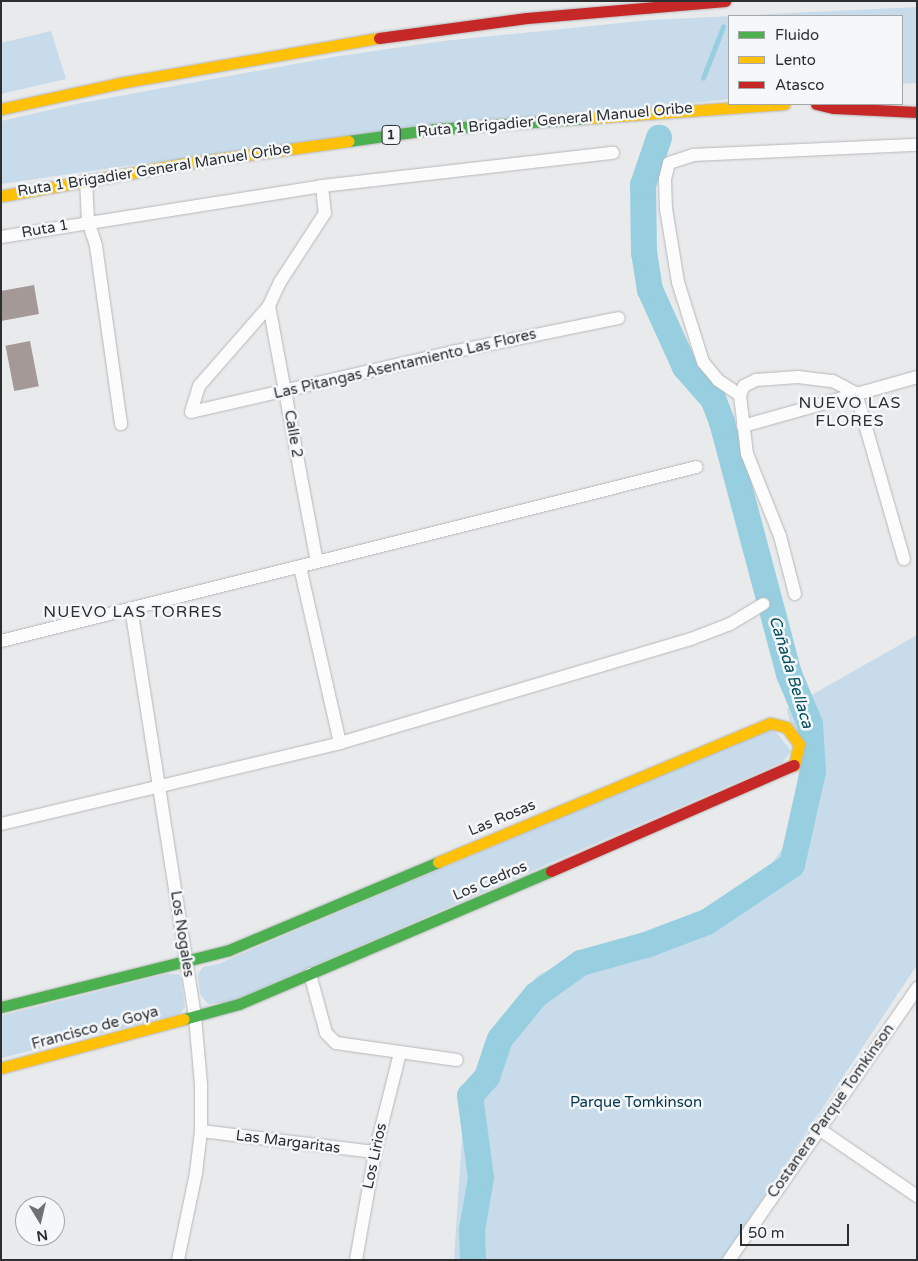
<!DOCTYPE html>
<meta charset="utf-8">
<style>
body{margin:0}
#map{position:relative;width:918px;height:1261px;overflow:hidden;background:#e9eaec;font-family:"Varela Round",sans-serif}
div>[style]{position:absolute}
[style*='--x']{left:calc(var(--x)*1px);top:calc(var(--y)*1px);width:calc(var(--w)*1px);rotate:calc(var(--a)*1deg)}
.green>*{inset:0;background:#c7dbea}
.stream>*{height:4.5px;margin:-2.25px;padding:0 2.25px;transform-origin:2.25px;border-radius:2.25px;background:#97cfe1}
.river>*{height:26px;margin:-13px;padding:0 13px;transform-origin:13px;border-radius:13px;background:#97cfe1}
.building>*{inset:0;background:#a49997;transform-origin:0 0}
.roads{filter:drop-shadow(0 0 1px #b6b7b8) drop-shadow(0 0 1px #b6b7b8)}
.street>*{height:12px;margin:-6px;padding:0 6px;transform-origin:6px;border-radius:6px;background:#fcfcfc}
.fast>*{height:11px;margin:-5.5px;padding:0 5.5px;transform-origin:5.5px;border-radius:5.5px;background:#4caf50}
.slow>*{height:11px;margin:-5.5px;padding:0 5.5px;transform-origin:5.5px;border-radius:5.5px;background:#ffc107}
.jam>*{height:11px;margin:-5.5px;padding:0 5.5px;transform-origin:5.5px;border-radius:5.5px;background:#c62828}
span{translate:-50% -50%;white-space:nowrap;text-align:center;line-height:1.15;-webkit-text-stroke:5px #f5f8fa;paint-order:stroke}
.shield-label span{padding:1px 4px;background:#f5f8fa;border:1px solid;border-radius:4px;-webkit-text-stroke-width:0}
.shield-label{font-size:14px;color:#2d2e2f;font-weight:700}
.street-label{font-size:15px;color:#2d2e2f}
.park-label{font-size:15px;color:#043450}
.neighbourhood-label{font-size:16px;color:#2d2e2f;letter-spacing:1px}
.water-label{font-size:16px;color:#004c5c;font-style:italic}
.frame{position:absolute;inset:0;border:2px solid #2d2e2f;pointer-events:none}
.legend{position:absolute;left:728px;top:15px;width:175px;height:90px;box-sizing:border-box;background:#f5f8fa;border:1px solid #a5a7a9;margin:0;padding:6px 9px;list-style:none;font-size:15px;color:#2d2e2f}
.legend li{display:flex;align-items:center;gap:10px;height:25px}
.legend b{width:25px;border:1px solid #a5a7a9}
.north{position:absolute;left:15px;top:1196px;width:50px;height:50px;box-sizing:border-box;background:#f5f8fa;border:1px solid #a5a7a9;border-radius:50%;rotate:171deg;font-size:14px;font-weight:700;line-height:20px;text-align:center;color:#2d2e2f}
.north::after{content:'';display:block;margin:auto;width:18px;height:22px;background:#6f7071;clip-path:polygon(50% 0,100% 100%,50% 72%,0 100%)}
.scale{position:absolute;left:740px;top:1224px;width:109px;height:22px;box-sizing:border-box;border:2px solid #2d2e2f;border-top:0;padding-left:6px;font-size:15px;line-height:18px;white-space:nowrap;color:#2d2e2f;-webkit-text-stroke:4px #f5f8fa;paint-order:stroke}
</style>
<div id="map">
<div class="green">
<i style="clip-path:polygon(917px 7px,917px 83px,902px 84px,902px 16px,729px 16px,729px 99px,125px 166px,1px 184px,1px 121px,76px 104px,333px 57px,443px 41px,650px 20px)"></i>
<i style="clip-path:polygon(51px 31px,66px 79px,1px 94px,1px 43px)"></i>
<i style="clip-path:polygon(917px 635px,917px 965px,722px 1260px,454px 1260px,463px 1123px,485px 1040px,538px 975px,591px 951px,689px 920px,768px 868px,784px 847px,795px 803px,800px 763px,787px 709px)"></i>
<i style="clip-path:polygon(770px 728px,778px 734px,791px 751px,783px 762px,230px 1002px,208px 1004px,200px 994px,198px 974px,203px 967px,218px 964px)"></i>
<i style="clip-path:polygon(167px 974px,179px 974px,181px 978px,185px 1007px,180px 1014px,1px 1058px,1px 1016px)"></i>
</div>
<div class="stream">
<i style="--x:703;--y:78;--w:55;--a:-68.6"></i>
</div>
<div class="river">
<i style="--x:473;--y:1260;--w:30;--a:-92"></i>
<i style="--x:472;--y:1230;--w:53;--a:-80.2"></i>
<i style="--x:481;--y:1178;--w:83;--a:-97.6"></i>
<i style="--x:470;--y:1096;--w:25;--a:-48"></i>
<i style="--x:487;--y:1077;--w:40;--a:-71.1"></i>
<i style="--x:500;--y:1039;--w:57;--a:-50.7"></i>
<i style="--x:536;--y:995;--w:55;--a:-35.4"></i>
<i style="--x:581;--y:963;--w:67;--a:-15.5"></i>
<i style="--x:646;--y:945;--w:65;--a:-20.7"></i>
<i style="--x:707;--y:922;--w:102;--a:-33.8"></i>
<i style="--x:792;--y:865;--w:96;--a:-77.4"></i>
<i style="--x:813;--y:771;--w:47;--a:-93.7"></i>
<i style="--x:810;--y:724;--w:54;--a:-112.8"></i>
<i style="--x:789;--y:674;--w:261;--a:-104.9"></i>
<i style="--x:722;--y:422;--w:25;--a:-111"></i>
<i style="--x:713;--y:399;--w:43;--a:-131.2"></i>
<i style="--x:685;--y:367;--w:85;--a:-114.4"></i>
<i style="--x:650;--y:290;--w:37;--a:-99"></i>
<i style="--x:644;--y:253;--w:68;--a:-90.8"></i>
<i style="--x:643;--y:185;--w:50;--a:-71.2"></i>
</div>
<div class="building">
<i style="clip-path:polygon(34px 285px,39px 314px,1px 321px,1px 291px)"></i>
<i style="left:30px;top:341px;width:46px;height:25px;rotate:79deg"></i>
</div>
<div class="roads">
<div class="street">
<i style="--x:86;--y:180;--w:41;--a:87.2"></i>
<i style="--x:88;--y:221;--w:26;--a:72"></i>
<i style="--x:96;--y:246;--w:180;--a:82"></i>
<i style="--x:322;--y:186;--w:27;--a:84"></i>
<i style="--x:325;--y:213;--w:82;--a:123.1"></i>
<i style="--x:280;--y:282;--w:26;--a:115"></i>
<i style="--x:269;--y:306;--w:106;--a:131.2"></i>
<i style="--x:199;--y:386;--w:27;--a:107"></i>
<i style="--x:191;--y:412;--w:268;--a:-12.9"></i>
<i style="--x:452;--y:352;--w:170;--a:-11.5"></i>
<i style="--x:1;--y:237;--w:325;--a:-9"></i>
<i style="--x:322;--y:186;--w:293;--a:-6.5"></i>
<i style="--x:269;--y:306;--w:260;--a:79.4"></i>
<i style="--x:856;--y:393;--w:173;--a:73.9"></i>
<i style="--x:740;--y:395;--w:27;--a:-146"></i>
<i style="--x:718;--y:380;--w:23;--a:-130"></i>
<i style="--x:703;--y:362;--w:84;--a:-107.4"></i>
<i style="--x:678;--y:282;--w:74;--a:-99.3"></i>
<i style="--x:666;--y:209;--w:30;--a:-92"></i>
<i style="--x:665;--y:179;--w:16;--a:-76"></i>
<i style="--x:669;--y:163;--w:25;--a:-18"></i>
<i style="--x:693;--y:155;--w:224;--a:-2.6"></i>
<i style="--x:743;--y:426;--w:181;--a:-15.7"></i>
<i style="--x:300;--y:567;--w:180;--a:77.2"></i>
<i style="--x:795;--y:594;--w:60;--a:-104.5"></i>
<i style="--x:780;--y:536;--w:88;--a:-111.9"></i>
<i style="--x:747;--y:454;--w:59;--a:-96.8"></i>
<i style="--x:740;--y:395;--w:10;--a:-66"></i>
<i style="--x:744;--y:386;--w:13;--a:-27"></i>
<i style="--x:756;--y:380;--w:42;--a:-4.1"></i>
<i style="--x:798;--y:377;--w:35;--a:7"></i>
<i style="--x:833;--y:381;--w:26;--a:28"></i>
<i style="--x:131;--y:608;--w:414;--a:81.1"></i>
<i style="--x:195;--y:1017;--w:67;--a:84.9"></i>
<i style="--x:201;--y:1084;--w:47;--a:90"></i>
<i style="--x:201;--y:1131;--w:42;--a:96.8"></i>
<i style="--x:196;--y:1173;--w:89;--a:101.7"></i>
<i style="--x:1;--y:641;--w:717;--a:-14.04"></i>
<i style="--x:1;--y:824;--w:349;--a:-13.4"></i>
<i style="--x:340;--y:743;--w:366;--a:-16.5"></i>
<i style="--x:691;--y:639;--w:42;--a:-21"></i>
<i style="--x:730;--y:624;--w:39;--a:-31"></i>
<i style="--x:310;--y:974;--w:61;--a:74.8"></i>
<i style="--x:326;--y:1033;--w:14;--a:45"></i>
<i style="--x:336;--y:1043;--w:122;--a:8"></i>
<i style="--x:819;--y:1129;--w:119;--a:34.4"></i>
<i style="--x:201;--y:1131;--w:175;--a:6.9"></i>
<i style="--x:356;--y:1260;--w:110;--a:-80"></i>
<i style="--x:375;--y:1152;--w:102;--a:-75.8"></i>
<i style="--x:729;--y:1260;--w:331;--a:-55.3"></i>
</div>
<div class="fast">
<i style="--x:348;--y:141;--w:89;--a:-7.8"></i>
<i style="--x:436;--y:129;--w:153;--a:-4.1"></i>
<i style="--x:1;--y:1007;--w:235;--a:-14"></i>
<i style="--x:229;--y:950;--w:227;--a:-22.8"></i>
<i style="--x:184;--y:1019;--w:57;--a:-15.3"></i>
<i style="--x:239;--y:1004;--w:339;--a:-23.1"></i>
</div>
<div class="slow">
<i style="--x:1;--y:109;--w:122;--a:-12.3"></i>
<i style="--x:120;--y:83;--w:263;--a:-9.9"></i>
<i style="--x:589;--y:118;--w:196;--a:-4.1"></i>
<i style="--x:1;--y:196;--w:190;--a:-10"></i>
<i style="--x:188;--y:163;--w:162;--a:-7.8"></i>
<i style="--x:438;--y:862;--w:360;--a:-22.7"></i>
<i style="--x:770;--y:723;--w:16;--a:14"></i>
<i style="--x:786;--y:727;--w:21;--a:53"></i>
<i style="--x:799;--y:744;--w:22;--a:103"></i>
<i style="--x:1;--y:1068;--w:189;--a:-15"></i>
</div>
<div class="jam">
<i style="--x:379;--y:38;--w:149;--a:-7.7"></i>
<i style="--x:527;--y:18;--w:199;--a:-4.9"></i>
<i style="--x:816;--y:104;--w:18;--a:13"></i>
<i style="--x:834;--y:108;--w:83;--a:2.8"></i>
<i style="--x:551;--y:871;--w:265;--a:-23.6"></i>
</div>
</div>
<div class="shield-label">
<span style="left:391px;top:135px">1</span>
</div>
<div class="street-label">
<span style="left:555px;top:120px;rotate:-5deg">Ruta 1 Brigadier General Manuel Oribe</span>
<span style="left:154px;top:170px;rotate:-9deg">Ruta 1 Brigadier General Manuel Oribe</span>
<span style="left:45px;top:229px;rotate:-10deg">Ruta 1</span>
<span style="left:405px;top:364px;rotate:-13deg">Las Pitangas Asentamiento Las Flores</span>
<span style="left:293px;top:434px;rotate:80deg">Calle 2</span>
<span style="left:502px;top:818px;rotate:-23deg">Las Rosas</span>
<span style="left:490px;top:881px;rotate:-23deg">Los Cedros</span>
<span style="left:182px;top:934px;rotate:81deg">Los Nogales</span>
<span style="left:95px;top:1028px;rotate:-15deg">Francisco de Goya</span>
<span style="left:831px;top:1111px;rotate:-55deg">Costanera Parque Tomkinson</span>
<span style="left:288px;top:1142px;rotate:7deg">Las Margaritas</span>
<span style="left:375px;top:1156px;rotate:-78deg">Los Lirios</span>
</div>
<div class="park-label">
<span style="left:636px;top:1103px">Parque Tomkinson</span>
</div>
<div class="neighbourhood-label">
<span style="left:850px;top:412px">NUEVO LAS<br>FLORES</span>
<span style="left:133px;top:612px">NUEVO LAS TORRES</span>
</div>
<div class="water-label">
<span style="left:791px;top:672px;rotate:73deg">Cañada Bellaca</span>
</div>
<div class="frame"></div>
<ul class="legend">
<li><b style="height:6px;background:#4caf50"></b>Fluido</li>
<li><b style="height:6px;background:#ffc107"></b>Lento</li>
<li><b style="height:6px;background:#c62828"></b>Atasco</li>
</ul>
<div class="north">N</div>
<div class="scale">50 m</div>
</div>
